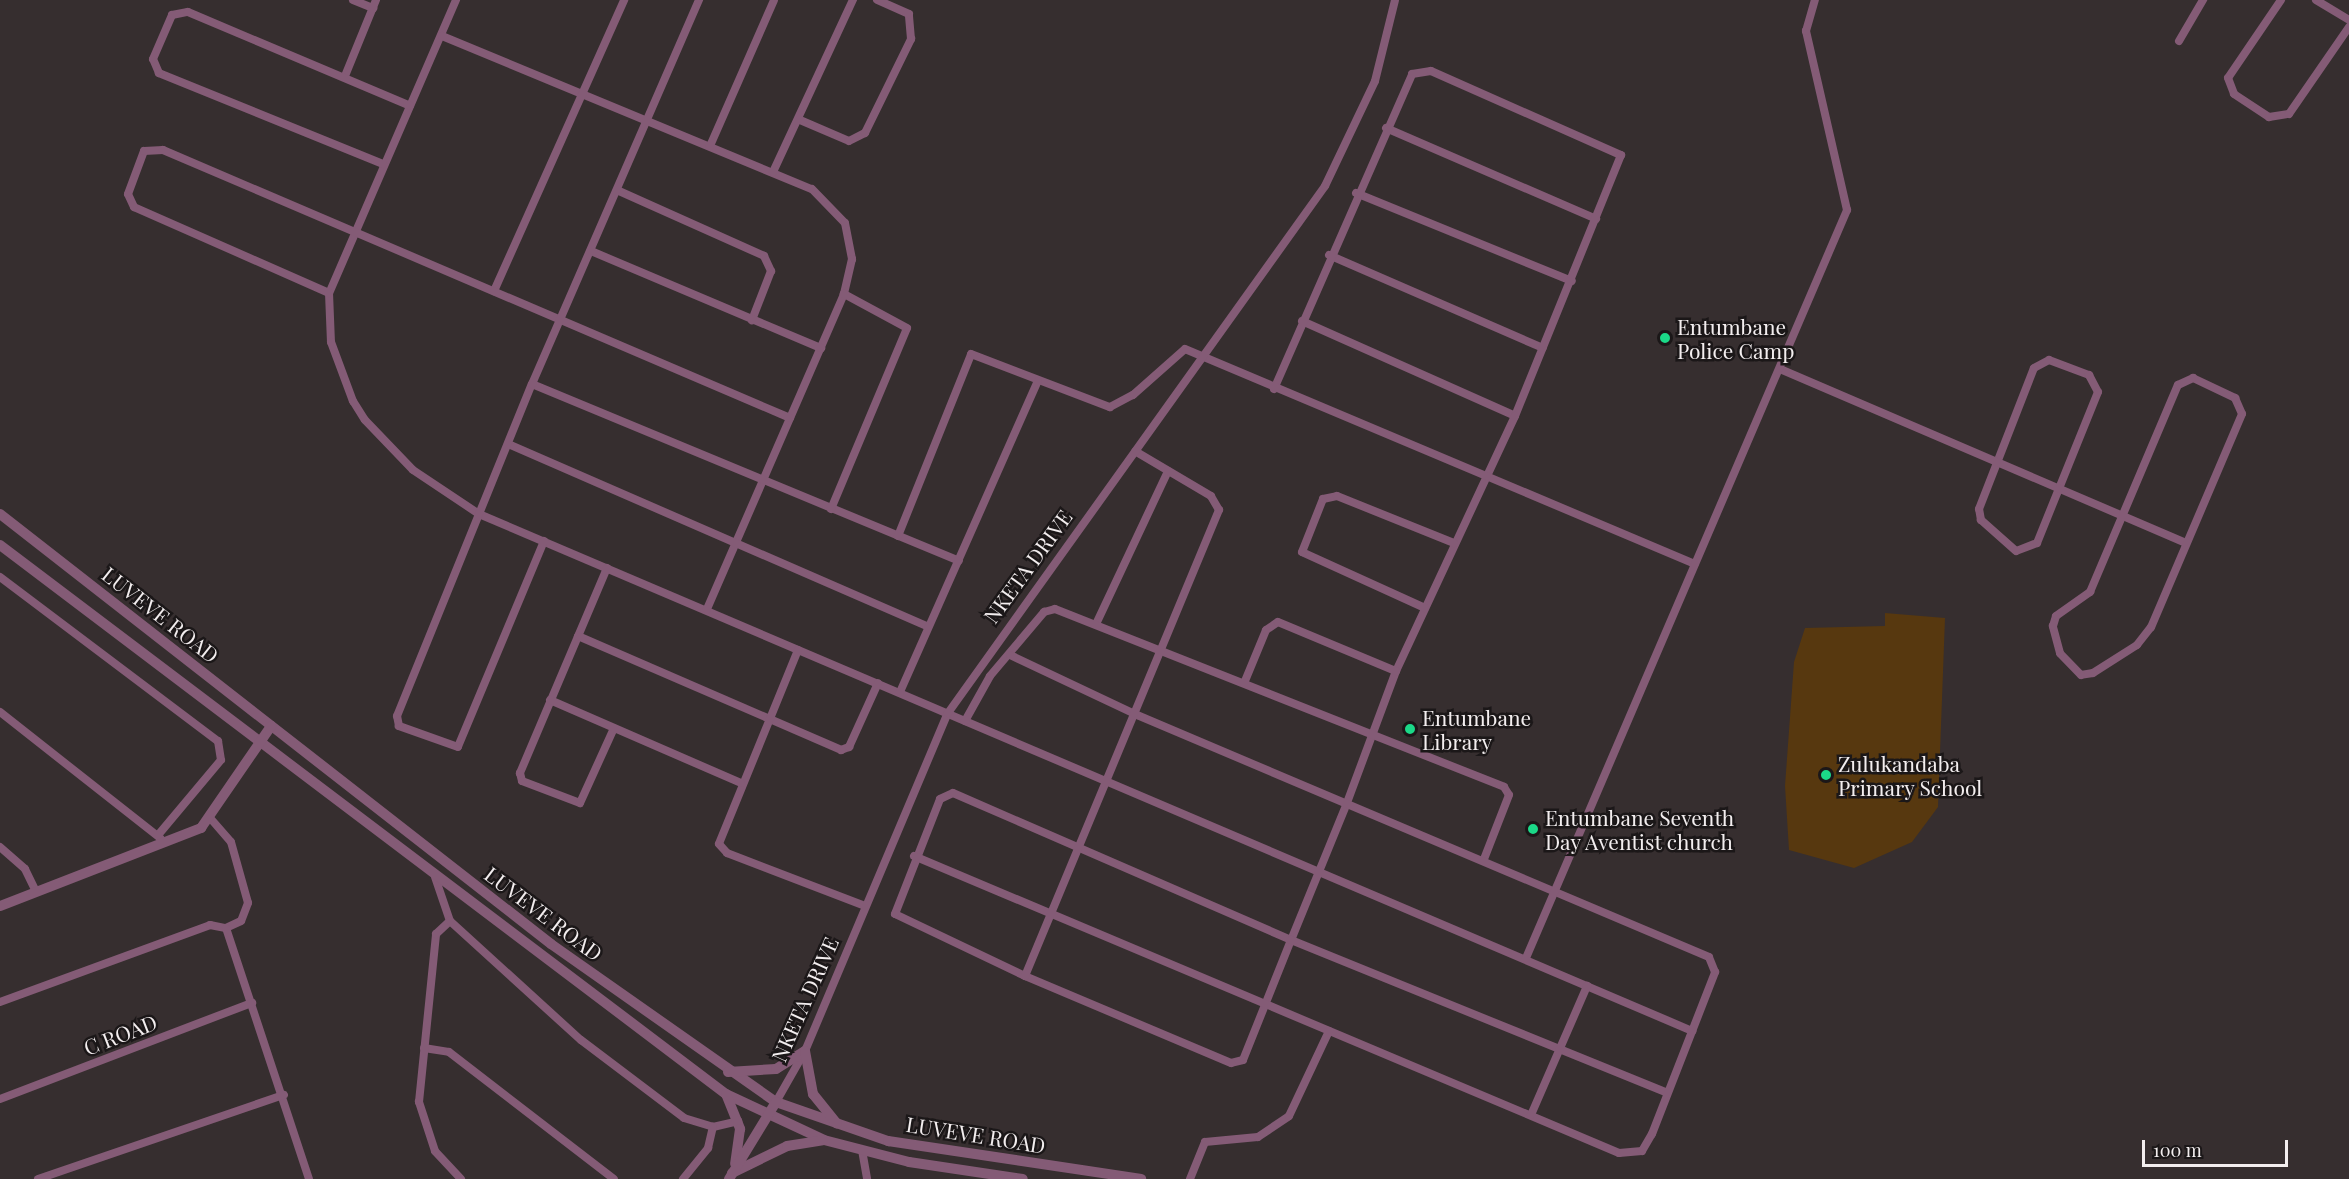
<!DOCTYPE html>
<style>
body{margin:0}
#map{position:relative;width:2349px;height:1179px;overflow:hidden;background:#362e2f;font-family:"Playfair Display",serif}
div>[style]{position:absolute}
[style*='--x']{left:calc(var(--x)*1px);top:calc(var(--y)*1px);width:calc(var(--w)*1px);rotate:calc(var(--a)*1deg)}
.green>*{inset:0;background:#57380f}
.minor>*{height:8px;margin:-4px;padding:0 4px;transform-origin:4px;border-radius:4px;background:#845b76}
.tertiary>*{height:10px;margin:-5px;padding:0 5px;transform-origin:5px;border-radius:5px;background:#845b76}
.dots>*{width:16px;height:16px;translate:-50% -50%;box-sizing:border-box;border:3px solid #1b1718;border-radius:50%}
span{translate:-50% -50%;white-space:nowrap;text-align:center;line-height:1.15;-webkit-text-stroke:5px #1b1718;paint-order:stroke}
.poi-label{font-size:21px;color:#f3eeef}
.left{translate:0 -50%;text-align:left}
.street-label{font-size:21px;color:#f3eeef}
.scale{position:absolute;left:2142px;top:1140px;width:146px;height:27px;box-sizing:border-box;border:3px solid #f3eeef;border-top:0;padding-left:8px;font-size:18px;line-height:21px;white-space:nowrap;color:#f3eeef;-webkit-text-stroke:4px #1b1718;paint-order:stroke}
</style>
<div id="map">
<div class="green">
<i style="clip-path:polygon(1885px 613px,1945px 618px,1938px 807px,1912px 842px,1854px 868px,1789px 850px,1785px 786px,1794px 662px,1805px 628px,1885px 626px)"></i>
</div>
<div class="minor">
<i style="--x:353;--y:0;--w:22;--a:22"></i>
<i style="--x:456;--y:0;--w:319;--a:113.4"></i>
<i style="--x:329;--y:293;--w:49;--a:87.7"></i>
<i style="--x:331;--y:342;--w:63;--a:69.6"></i>
<i style="--x:353;--y:401;--w:22;--a:58"></i>
<i style="--x:365;--y:420;--w:69;--a:46.2"></i>
<i style="--x:413;--y:470;--w:79;--a:33.7"></i>
<i style="--x:479;--y:514;--w:1319;--a:23.08"></i>
<i style="--x:2281;--y:0;--w:94;--a:124.2"></i>
<i style="--x:2228;--y:78;--w:17;--a:69"></i>
<i style="--x:2234;--y:94;--w:42;--a:33.3"></i>
<i style="--x:2269;--y:117;--w:20;--a:-9"></i>
<i style="--x:2289;--y:114;--w:106;--a:-55.4"></i>
<i style="--x:2316;--y:0;--w:39;--a:31"></i>
<i style="--x:442;--y:36;--w:400;--a:22.5"></i>
<i style="--x:812;--y:189;--w:47;--a:45.9"></i>
<i style="--x:845;--y:223;--w:37;--a:79"></i>
<i style="--x:852;--y:259;--w:36;--a:103"></i>
<i style="--x:844;--y:294;--w:344;--a:113.5"></i>
<i style="--x:2179;--y:41;--w:48;--a:-59.7"></i>
<i style="--x:345;--y:76;--w:82;--a:-67.8"></i>
<i style="--x:800;--y:120;--w:53;--a:23.2"></i>
<i style="--x:849;--y:141;--w:18;--a:-27"></i>
<i style="--x:865;--y:133;--w:105;--a:-63.9"></i>
<i style="--x:911;--y:39;--w:25;--a:-95"></i>
<i style="--x:909;--y:14;--w:35;--a:-156"></i>
<i style="--x:1386;--y:128;--w:229;--a:23.4"></i>
<i style="--x:710;--y:146;--w:159;--a:-66.3"></i>
<i style="--x:383;--y:164;--w:242;--a:-157.9"></i>
<i style="--x:159;--y:73;--w:15;--a:-113"></i>
<i style="--x:153;--y:59;--w:48;--a:-66.6"></i>
<i style="--x:172;--y:15;--w:16;--a:-11"></i>
<i style="--x:188;--y:12;--w:241;--a:22.9"></i>
<i style="--x:773;--y:172;--w:190;--a:-65.1"></i>
<i style="--x:619;--y:191;--w:159;--a:24.1"></i>
<i style="--x:764;--y:256;--w:17;--a:65"></i>
<i style="--x:771;--y:271;--w:53;--a:111.2"></i>
<i style="--x:1356;--y:193;--w:233;--a:22.2"></i>
<i style="--x:591;--y:251;--w:250;--a:22.9"></i>
<i style="--x:1329;--y:255;--w:233;--a:23.5"></i>
<i style="--x:494;--y:291;--w:319;--a:-65.9"></i>
<i style="--x:329;--y:293;--w:213;--a:-156.2"></i>
<i style="--x:134;--y:207;--w:14;--a:-115"></i>
<i style="--x:128;--y:194;--w:46;--a:-69.6"></i>
<i style="--x:144;--y:151;--w:19;--a:-3"></i>
<i style="--x:163;--y:150;--w:682;--a:23.14"></i>
<i style="--x:1302;--y:321;--w:233;--a:24"></i>
<i style="--x:2049;--y:360;--w:43;--a:20.6"></i>
<i style="--x:2089;--y:375;--w:19;--a:62"></i>
<i style="--x:2098;--y:392;--w:163;--a:112"></i>
<i style="--x:2037;--y:543;--w:22;--a:159"></i>
<i style="--x:2016;--y:551;--w:47;--a:-138.5"></i>
<i style="--x:1981;--y:520;--w:11;--a:-100"></i>
<i style="--x:1979;--y:509;--w:151;--a:-68.7"></i>
<i style="--x:2034;--y:368;--w:17;--a:-28"></i>
<i style="--x:1780;--y:369;--w:441;--a:23.2"></i>
<i style="--x:2193;--y:378;--w:47;--a:25.5"></i>
<i style="--x:2235;--y:398;--w:17;--a:66"></i>
<i style="--x:2242;--y:414;--w:232;--a:113.1"></i>
<i style="--x:2151;--y:627;--w:23;--a:128"></i>
<i style="--x:2137;--y:645;--w:52;--a:147.5"></i>
<i style="--x:2093;--y:673;--w:12;--a:171"></i>
<i style="--x:2081;--y:675;--w:30;--a:-134"></i>
<i style="--x:2060;--y:653;--w:28;--a:-105"></i>
<i style="--x:2053;--y:626;--w:10;--a:-73"></i>
<i style="--x:2056;--y:616;--w:42;--a:-35.2"></i>
<i style="--x:2090;--y:592;--w:225;--a:-67"></i>
<i style="--x:2178;--y:385;--w:17;--a:-25"></i>
<i style="--x:532;--y:384;--w:462;--a:22.5"></i>
<i style="--x:1274;--y:389;--w:344;--a:-66.3"></i>
<i style="--x:1412;--y:74;--w:19;--a:-9"></i>
<i style="--x:1431;--y:71;--w:208;--a:23.9"></i>
<i style="--x:1621;--y:155;--w:282;--a:112.1"></i>
<i style="--x:1515;--y:416;--w:281;--a:115"></i>
<i style="--x:1396;--y:671;--w:141;--a:110.4"></i>
<i style="--x:1347;--y:803;--w:148;--a:112.2"></i>
<i style="--x:1291;--y:940;--w:129;--a:111.8"></i>
<i style="--x:1243;--y:1060;--w:12;--a:166"></i>
<i style="--x:1231;--y:1063;--w:224;--a:-157.1"></i>
<i style="--x:1025;--y:976;--w:144;--a:-154.5"></i>
<i style="--x:895;--y:914;--w:123;--a:-68.6"></i>
<i style="--x:940;--y:799;--w:14;--a:-25"></i>
<i style="--x:953;--y:793;--w:369;--a:23.5"></i>
<i style="--x:1291;--y:940;--w:404;--a:22.1"></i>
<i style="--x:508;--y:444;--w:458;--a:23.5"></i>
<i style="--x:831;--y:509;--w:196;--a:-67.2"></i>
<i style="--x:907;--y:328;--w:72;--a:-151.6"></i>
<i style="--x:898;--y:536;--w:196;--a:-68.1"></i>
<i style="--x:971;--y:354;--w:149;--a:20.9"></i>
<i style="--x:1110;--y:407;--w:26;--a:-28"></i>
<i style="--x:1133;--y:395;--w:69;--a:-41.5"></i>
<i style="--x:1185;--y:349;--w:553;--a:22.86"></i>
<i style="--x:544;--y:541;--w:223;--a:112.7"></i>
<i style="--x:458;--y:747;--w:63;--a:-160.4"></i>
<i style="--x:399;--y:726;--w:10;--a:-101"></i>
<i style="--x:397;--y:716;--w:358;--a:-67.9"></i>
<i style="--x:532;--y:384;--w:419;--a:-66.5"></i>
<i style="--x:607;--y:568;--w:223;--a:113"></i>
<i style="--x:520;--y:773;--w:8;--a:76"></i>
<i style="--x:522;--y:781;--w:62;--a:20.8"></i>
<i style="--x:580;--y:803;--w:82;--a:-65.6"></i>
<i style="--x:0;--y:577;--w:273;--a:37"></i>
<i style="--x:218;--y:741;--w:19;--a:81"></i>
<i style="--x:221;--y:760;--w:97;--a:130"></i>
<i style="--x:1425;--y:608;--w:135;--a:-155.5"></i>
<i style="--x:1302;--y:552;--w:57;--a:-68.4"></i>
<i style="--x:1323;--y:499;--w:14;--a:-12"></i>
<i style="--x:1337;--y:496;--w:126;--a:21.9"></i>
<i style="--x:1097;--y:622;--w:167;--a:-64.8"></i>
<i style="--x:578;--y:636;--w:287;--a:23.4"></i>
<i style="--x:841;--y:750;--w:9;--a:-21"></i>
<i style="--x:849;--y:747;--w:70;--a:-65.6"></i>
<i style="--x:798;--y:650;--w:209;--a:112.2"></i>
<i style="--x:719;--y:844;--w:12;--a:48"></i>
<i style="--x:727;--y:853;--w:148;--a:21"></i>
<i style="--x:1245;--y:681;--w:55;--a:-67.6"></i>
<i style="--x:1266;--y:630;--w:14;--a:-34"></i>
<i style="--x:1278;--y:622;--w:128;--a:22.6"></i>
<i style="--x:900;--y:692;--w:340;--a:-66.1"></i>
<i style="--x:550;--y:700;--w:208;--a:23.5"></i>
<i style="--x:0;--y:712;--w:204;--a:38.2"></i>
<i style="--x:965;--y:721;--w:51;--a:-60.9"></i>
<i style="--x:990;--y:676;--w:84;--a:-49.8"></i>
<i style="--x:1044;--y:612;--w:11;--a:-15"></i>
<i style="--x:1055;--y:609;--w:483;--a:21.6"></i>
<i style="--x:1504;--y:787;--w:9;--a:58"></i>
<i style="--x:1509;--y:795;--w:69;--a:111.3"></i>
<i style="--x:211;--y:819;--w:30;--a:49"></i>
<i style="--x:231;--y:842;--w:63;--a:74.4"></i>
<i style="--x:248;--y:903;--w:19;--a:111"></i>
<i style="--x:241;--y:921;--w:17;--a:155"></i>
<i style="--x:0;--y:847;--w:33;--a:41"></i>
<i style="--x:25;--y:869;--w:25;--a:64"></i>
<i style="--x:914;--y:856;--w:765;--a:22.84"></i>
<i style="--x:1619;--y:1153;--w:23;--a:-5"></i>
<i style="--x:1642;--y:1151;--w:20;--a:-60"></i>
<i style="--x:1652;--y:1134;--w:174;--a:-68.7"></i>
<i style="--x:1715;--y:972;--w:16;--a:-112"></i>
<i style="--x:1709;--y:957;--w:621;--a:-157.07"></i>
<i style="--x:1137;--y:715;--w:140;--a:-154.7"></i>
<i style="--x:435;--y:877;--w:46;--a:71.2"></i>
<i style="--x:1526;--y:958;--w:814;--a:-66.77"></i>
<i style="--x:1847;--y:210;--w:184;--a:-102.9"></i>
<i style="--x:1806;--y:31;--w:32;--a:-74"></i>
<i style="--x:1025;--y:976;--w:505;--a:-67.4"></i>
<i style="--x:1219;--y:510;--w:16;--a:-120"></i>
<i style="--x:1211;--y:496;--w:88;--a:-149.4"></i>
<i style="--x:0;--y:1002;--w:224;--a:-20.1"></i>
<i style="--x:210;--y:925;--w:16;--a:11"></i>
<i style="--x:226;--y:928;--w:264;--a:71.7"></i>
<i style="--x:424;--y:1048;--w:25;--a:9"></i>
<i style="--x:449;--y:1052;--w:208;--a:37.6"></i>
<i style="--x:0;--y:1099;--w:270;--a:-20.9"></i>
<i style="--x:776;--y:1102;--w:59;--a:-60.4"></i>
<i style="--x:805;--y:1051;--w:367;--a:-67.1"></i>
<i style="--x:948;--y:713;--w:648;--a:-54.42"></i>
<i style="--x:1325;--y:186;--w:116;--a:-64.5"></i>
<i style="--x:1375;--y:81;--w:83;--a:-76.1"></i>
<i style="--x:1531;--y:1115;--w:141;--a:-66.5"></i>
<i style="--x:862;--y:1150;--w:29;--a:80"></i>
<i style="--x:38;--y:1179;--w:260;--a:-18.9"></i>
<i style="--x:461;--y:1179;--w:38;--a:-133"></i>
<i style="--x:435;--y:1151;--w:52;--a:-108.1"></i>
<i style="--x:419;--y:1102;--w:169;--a:-84.2"></i>
<i style="--x:436;--y:934;--w:19;--a:-43"></i>
<i style="--x:450;--y:921;--w:177;--a:42.3"></i>
<i style="--x:581;--y:1040;--w:129;--a:37.1"></i>
<i style="--x:684;--y:1118;--w:30;--a:17"></i>
<i style="--x:713;--y:1127;--w:26;--a:-13"></i>
<i style="--x:683;--y:1179;--w:40;--a:-51"></i>
<i style="--x:708;--y:1148;--w:22;--a:-77"></i>
<i style="--x:1190;--y:1179;--w:40;--a:-68"></i>
<i style="--x:1205;--y:1142;--w:53;--a:-5.4"></i>
<i style="--x:1258;--y:1137;--w:37;--a:-34"></i>
<i style="--x:1289;--y:1116;--w:94;--a:-64.8"></i>
</div>
<div class="tertiary">
<i style="--x:0;--y:514;--w:699;--a:37.97"></i>
<i style="--x:551;--y:944;--w:275;--a:35.1"></i>
<i style="--x:776;--y:1102;--w:119;--a:19.2"></i>
<i style="--x:888;--y:1141;--w:256;--a:8.5"></i>
<i style="--x:0;--y:545;--w:910;--a:37.1"></i>
<i style="--x:726;--y:1094;--w:108;--a:25.1"></i>
<i style="--x:824;--y:1140;--w:88;--a:14.5"></i>
<i style="--x:909;--y:1162;--w:115;--a:8.5"></i>
<i style="--x:0;--y:906;--w:216;--a:-21.2"></i>
<i style="--x:201;--y:828;--w:124;--a:-55.5"></i>
<i style="--x:728;--y:1072;--w:48;--a:-3.6"></i>
<i style="--x:776;--y:1069;--w:34;--a:-32"></i>
<i style="--x:805;--y:1051;--w:44;--a:79.5"></i>
<i style="--x:813;--y:1094;--w:38;--a:51"></i>
<i style="--x:726;--y:1094;--w:38;--a:68"></i>
<i style="--x:740;--y:1129;--w:35;--a:98"></i>
<i style="--x:732;--y:1173;--w:61;--a:-26.1"></i>
<i style="--x:787;--y:1146;--w:36;--a:-9"></i>
<i style="--x:729;--y:1179;--w:90;--a:-58.6"></i>
</div>
<div class="dots">
<i style="left:1665px;top:338px;background:#1bd988"></i>
<i style="left:1410px;top:729px;background:#1bd988"></i>
<i style="left:1826px;top:775px;background:#1bd988"></i>
<i style="left:1533px;top:829px;background:#1bd988"></i>
</div>
<div class="poi-label">
<span class="left" style="left:1677px;top:338px">Entumbane<br>Police Camp</span>
<span class="left" style="left:1422px;top:729px">Entumbane<br>Library</span>
<span class="left" style="left:1838px;top:775px">Zulukandaba<br>Primary School</span>
<span class="left" style="left:1545px;top:829px">Entumbane Seventh<br>Day Aventist church</span>
</div>
<div class="street-label">
<span style="left:1027px;top:566px;rotate:-54deg">NKETA DRIVE</span>
<span style="left:161px;top:614px;rotate:38deg">LUVEVE ROAD</span>
<span style="left:544px;top:913px;rotate:37deg">LUVEVE ROAD</span>
<span style="left:804px;top:999px;rotate:-66deg">NKETA DRIVE</span>
<span style="left:120px;top:1034px;rotate:-21deg">C ROAD</span>
<span style="left:976px;top:1134px;rotate:9deg">LUVEVE ROAD</span>
</div>
<div class="scale">100 m</div>
</div>
